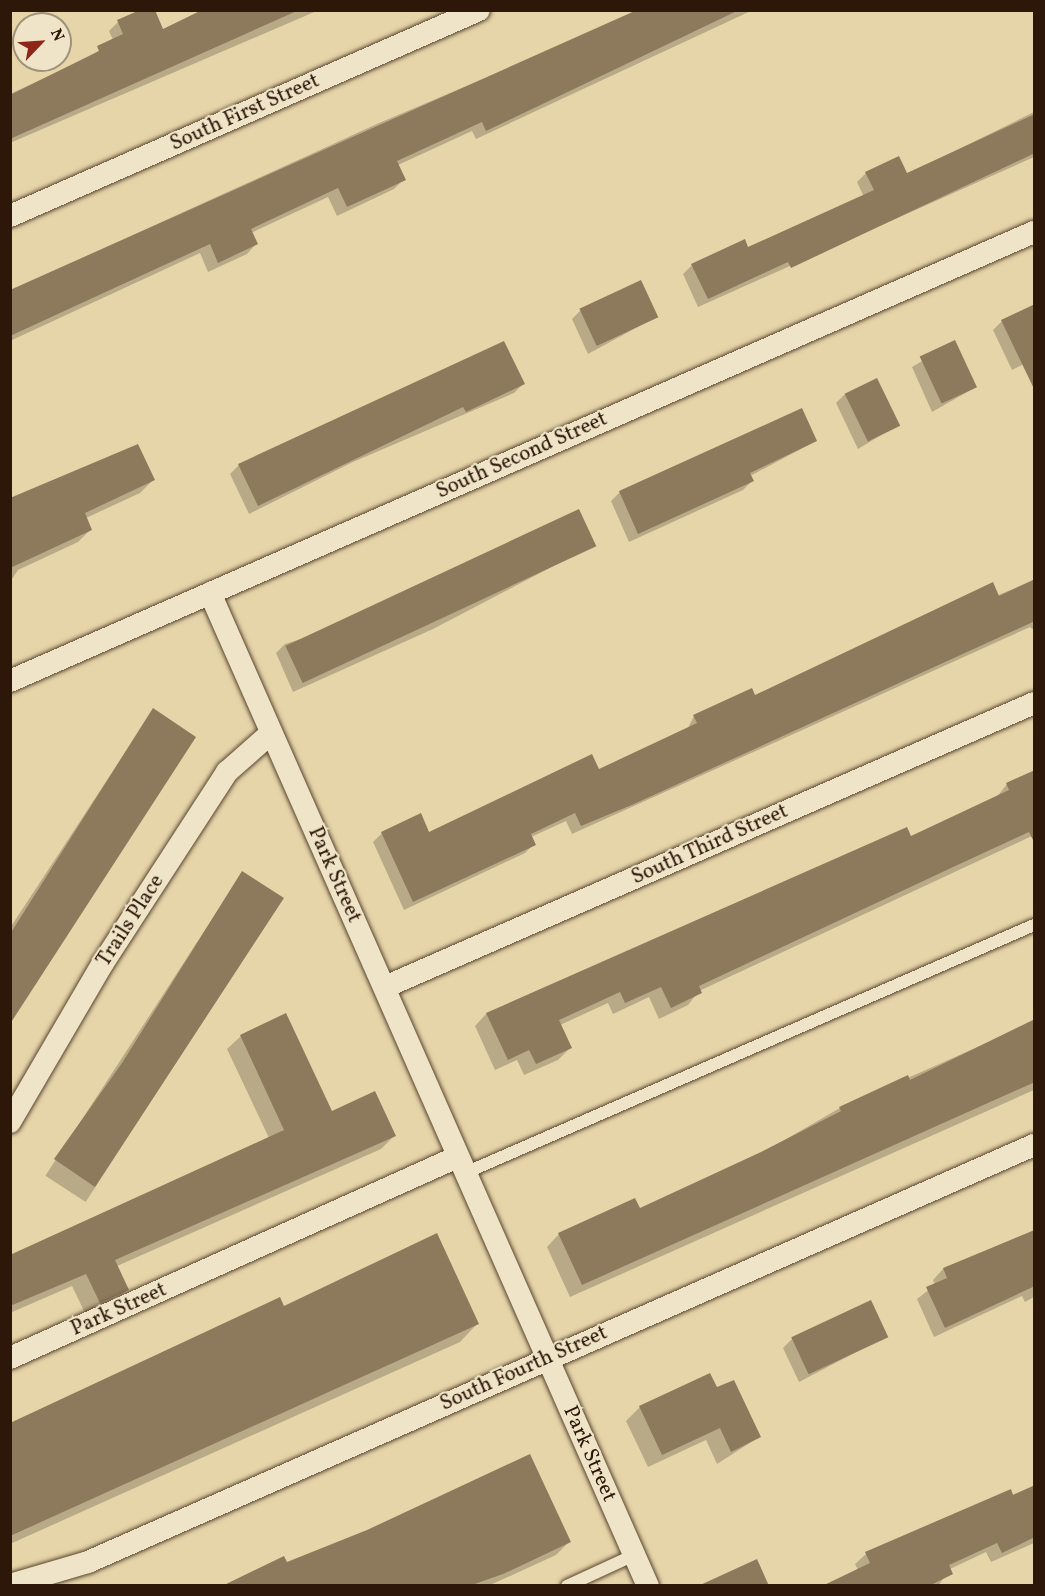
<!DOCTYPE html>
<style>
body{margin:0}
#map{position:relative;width:1045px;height:1596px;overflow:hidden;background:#e6d5a9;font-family:Vollkorn,serif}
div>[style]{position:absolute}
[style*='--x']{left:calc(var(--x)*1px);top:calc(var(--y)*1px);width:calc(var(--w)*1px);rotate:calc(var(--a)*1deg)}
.shadow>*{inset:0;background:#0003;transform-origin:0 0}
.building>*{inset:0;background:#8d7a5c;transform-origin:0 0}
.roads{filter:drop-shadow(0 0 2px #5a4631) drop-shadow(0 0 2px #5a4631)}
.lane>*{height:12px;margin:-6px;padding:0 6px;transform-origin:6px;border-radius:6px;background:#efe4c7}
.street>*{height:22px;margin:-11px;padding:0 11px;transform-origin:11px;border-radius:11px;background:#efe4c7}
span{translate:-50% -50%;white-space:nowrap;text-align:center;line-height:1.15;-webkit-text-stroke:4.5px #efe4c7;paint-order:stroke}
.street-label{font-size:21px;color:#2c1709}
.frame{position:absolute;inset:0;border:12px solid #2c1709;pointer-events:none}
.north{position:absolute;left:12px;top:12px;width:60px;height:60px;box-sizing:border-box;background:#efe4c7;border:2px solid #a1927b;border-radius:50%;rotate:65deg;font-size:16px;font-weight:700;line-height:24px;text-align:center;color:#2c1709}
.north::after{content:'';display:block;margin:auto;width:21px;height:27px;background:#8f2418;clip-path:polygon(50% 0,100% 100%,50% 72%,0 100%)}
</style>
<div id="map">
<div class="shadow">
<i style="clip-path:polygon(205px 10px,319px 10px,10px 143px,10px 94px,90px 57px,113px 40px,109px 31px,118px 22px,162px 31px)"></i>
<i style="clip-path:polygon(646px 10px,753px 10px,476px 139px,472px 131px,398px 165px,404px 179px,394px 189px,337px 216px,328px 197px,251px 233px,256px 244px,247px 254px,208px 272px,200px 253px,10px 341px,10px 291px,379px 123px)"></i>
<i style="clip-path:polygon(1034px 112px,1034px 157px,698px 307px,683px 274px,692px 265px,748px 249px,864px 197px,857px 182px,866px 173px,906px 175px)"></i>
<i style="clip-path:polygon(581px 310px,656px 317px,588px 354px,572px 319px)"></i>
<i style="clip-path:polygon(1002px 321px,1034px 359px,1012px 370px,993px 330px)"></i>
<i style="clip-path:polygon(955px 342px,976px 387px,932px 412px,912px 367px)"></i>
<i style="clip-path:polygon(523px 384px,514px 393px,353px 462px,249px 514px,230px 474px,239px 465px)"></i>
<i style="clip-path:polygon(845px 394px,898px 425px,858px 449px,836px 403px)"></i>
<i style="clip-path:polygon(816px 441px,750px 476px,752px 481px,743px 490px,629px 542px,611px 501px,620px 492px)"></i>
<i style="clip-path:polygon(153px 480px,140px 493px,86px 518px,91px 529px,78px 542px,18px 570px,10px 582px,10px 500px)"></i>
<i style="clip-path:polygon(594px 545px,433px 629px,293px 692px,276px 653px,285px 644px)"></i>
<i style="clip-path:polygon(1034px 580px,1034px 630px,1030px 627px,572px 834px,566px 821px,531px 837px,534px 844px,525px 853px,404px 910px,373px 842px,382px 833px,429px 834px,598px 771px,687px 730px,694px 716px,755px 697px)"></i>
<i style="clip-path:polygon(153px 710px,10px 1021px,10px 928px)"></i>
<i style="clip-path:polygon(1007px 784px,1034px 835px,699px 991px,688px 1005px,659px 1019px,649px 997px,613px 1014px,608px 1003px,560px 1025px,570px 1048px,558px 1060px,524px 1075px,517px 1060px,495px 1070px,475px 1026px,486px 1014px,910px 838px,996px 798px)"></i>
<i style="left:242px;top:873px;width:48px;height:361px;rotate:33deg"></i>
<i style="clip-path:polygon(1034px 1022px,1034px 1090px,570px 1297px,547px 1247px,559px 1234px,639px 1210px,762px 1153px,840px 1108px)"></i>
<i style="clip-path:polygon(241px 1036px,331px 1113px,394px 1136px,381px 1149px,117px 1266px,128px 1289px,114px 1302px,86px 1315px,72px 1286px,10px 1313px,10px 1255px,269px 1138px,227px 1049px)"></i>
<i style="clip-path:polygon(1034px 1230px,1034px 1297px,1025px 1302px,1022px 1296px,934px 1337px,917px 1299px,935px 1285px,933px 1280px,943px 1269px)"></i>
<i style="clip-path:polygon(283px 1308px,477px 1324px,460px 1342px,10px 1544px,10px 1424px)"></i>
<i style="clip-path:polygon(887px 1336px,799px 1382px,783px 1348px,792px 1339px)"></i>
<i style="clip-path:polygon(717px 1389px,759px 1437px,717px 1464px,706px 1440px,648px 1467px,626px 1421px,640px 1407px)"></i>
<i style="clip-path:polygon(1034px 1486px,1034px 1543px,991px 1562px,986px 1552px,950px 1569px,938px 1586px,825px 1586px,858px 1570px,855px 1564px,866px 1554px)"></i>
<i style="clip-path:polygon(570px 1541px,556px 1555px,488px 1586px,230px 1586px,286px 1564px)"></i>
</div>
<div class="building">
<i style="clip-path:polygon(140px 10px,155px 10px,163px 29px,202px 10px,299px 10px,10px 139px,10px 95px,99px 51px,97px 46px,123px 34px,117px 20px)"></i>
<i style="clip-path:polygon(637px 10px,739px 10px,486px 131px,482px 122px,397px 161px,406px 180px,347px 207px,338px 188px,251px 229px,258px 244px,218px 263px,210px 244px,10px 336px,10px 290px)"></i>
<i style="clip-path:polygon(1035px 114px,1035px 153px,791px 268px,788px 262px,708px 299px,691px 264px,745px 239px,748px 247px,874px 190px,865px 172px,899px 156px,907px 173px)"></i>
<i style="left:641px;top:280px;width:41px;height:68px;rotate:65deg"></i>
<i style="clip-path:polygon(1035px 304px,1035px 391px,1001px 320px)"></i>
<i style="left:955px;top:340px;width:52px;height:39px;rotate:65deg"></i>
<i style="clip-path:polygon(504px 341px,525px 384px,466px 412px,463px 407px,258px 506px,238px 464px)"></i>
<i style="left:877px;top:378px;width:53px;height:36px;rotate:64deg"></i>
<i style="clip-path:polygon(802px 408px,817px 441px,750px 473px,754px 481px,638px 534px,619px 491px)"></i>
<i style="clip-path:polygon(138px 444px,155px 480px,85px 513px,92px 530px,10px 568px,10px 498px)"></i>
<i style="left:579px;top:509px;width:41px;height:324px;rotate:65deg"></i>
<i style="clip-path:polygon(1035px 579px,1035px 621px,634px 804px,581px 826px,575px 813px,531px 834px,536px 845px,413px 902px,381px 832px,421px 813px,429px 832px,592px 754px,599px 769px,697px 723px,693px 715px,752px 688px,755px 695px,993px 582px,999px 596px)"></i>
<i style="clip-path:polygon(153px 708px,196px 737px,10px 1024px,10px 934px)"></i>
<i style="clip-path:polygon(1035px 770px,1035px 844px,1029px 832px,951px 868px,699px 986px,702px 993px,671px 1008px,661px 987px,625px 1003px,620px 992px,559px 1020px,572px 1048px,536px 1064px,529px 1050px,508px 1060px,486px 1013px,907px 827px,911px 836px,1009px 790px,1006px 783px)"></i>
<i style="clip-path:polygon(242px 871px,284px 898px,95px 1187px,54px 1159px,122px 1063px)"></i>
<i style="clip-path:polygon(286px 1013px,332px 1111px,375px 1091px,396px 1136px,115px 1260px,129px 1290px,100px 1303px,86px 1274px,10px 1306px,10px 1255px,284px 1130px,240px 1035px)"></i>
<i style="clip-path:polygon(1035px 1019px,1035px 1082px,582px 1285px,558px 1233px,635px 1198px,640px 1208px,761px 1152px,841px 1111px,839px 1107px,908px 1075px,910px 1080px)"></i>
<i style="clip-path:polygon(1035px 1230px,1035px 1286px,945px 1328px,926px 1287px,947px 1278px,943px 1268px)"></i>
<i style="clip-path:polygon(437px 1233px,479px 1324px,10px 1536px,10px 1423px,280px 1297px,284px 1306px)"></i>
<i style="left:871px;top:1300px;width:41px;height:88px;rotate:65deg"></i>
<i style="clip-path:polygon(710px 1373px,717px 1387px,734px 1380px,761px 1437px,731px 1452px,720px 1428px,662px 1455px,639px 1406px)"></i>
<i style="clip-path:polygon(530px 1454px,571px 1542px,503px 1574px,469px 1586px,222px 1586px,284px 1556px,287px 1562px,367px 1530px)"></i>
<i style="clip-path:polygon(1035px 1485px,1035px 1537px,1002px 1553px,997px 1543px,949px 1565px,953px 1574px,929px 1586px,822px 1586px,870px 1563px,865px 1552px,1011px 1489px,1013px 1495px)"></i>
<i style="clip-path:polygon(757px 1559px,769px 1586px,698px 1586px)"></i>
</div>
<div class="roads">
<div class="lane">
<i style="--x:465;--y:1173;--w:621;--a:-23.55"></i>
<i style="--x:567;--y:1586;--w:74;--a:-24.8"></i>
</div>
<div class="street">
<i style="--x:10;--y:216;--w:512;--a:-23.71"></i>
<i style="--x:210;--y:593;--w:1085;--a:66.2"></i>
<i style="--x:10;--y:681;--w:1118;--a:-23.68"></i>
<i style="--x:385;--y:987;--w:708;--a:-23.63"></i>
<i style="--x:10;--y:1122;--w:184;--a:-59.7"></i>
<i style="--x:103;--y:963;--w:228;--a:-57"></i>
<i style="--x:227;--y:772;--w:57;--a:-41.5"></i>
<i style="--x:10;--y:1358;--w:491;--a:-24.2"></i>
<i style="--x:10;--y:1585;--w:81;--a:-16.4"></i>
<i style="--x:88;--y:1562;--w:1034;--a:-23.79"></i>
</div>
</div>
<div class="street-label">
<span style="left:245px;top:113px;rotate:-24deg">South First Street</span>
<span style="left:522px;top:456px;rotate:-24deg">South Second Street</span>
<span style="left:710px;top:845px;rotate:-24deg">South Third Street</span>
<span style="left:334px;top:875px;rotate:66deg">Park Street</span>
<span style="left:131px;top:921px;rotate:-57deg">Trails Place</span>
<span style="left:119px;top:1310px;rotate:-24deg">Park Street</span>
<span style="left:524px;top:1369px;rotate:-24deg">South Fourth Street</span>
<span style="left:589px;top:1454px;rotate:66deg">Park Street</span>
</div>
<div class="frame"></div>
<div class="north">N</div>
</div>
